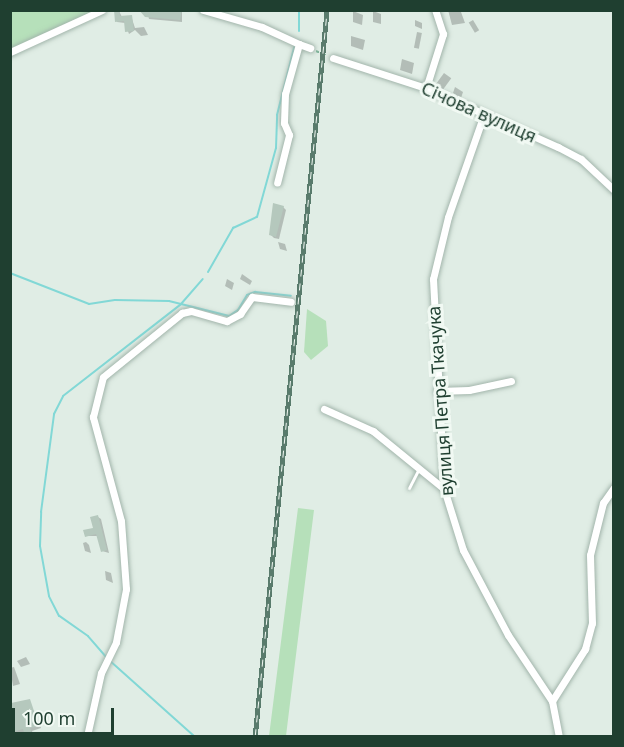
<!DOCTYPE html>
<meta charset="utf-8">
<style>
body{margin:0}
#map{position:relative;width:624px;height:747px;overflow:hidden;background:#e0ede5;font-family:"Noto Sans",sans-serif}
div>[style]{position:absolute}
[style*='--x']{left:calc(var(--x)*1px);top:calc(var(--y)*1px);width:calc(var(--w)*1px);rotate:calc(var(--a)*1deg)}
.green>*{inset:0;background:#b6e0ba}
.shadow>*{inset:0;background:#0003;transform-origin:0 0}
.stream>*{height:2px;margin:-1px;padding:0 1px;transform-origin:1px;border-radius:1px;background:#82d8d6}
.building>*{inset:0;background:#b5c8bd}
.path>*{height:1.5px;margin-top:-0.75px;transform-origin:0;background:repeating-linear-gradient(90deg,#7db499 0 3px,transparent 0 7.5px)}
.roads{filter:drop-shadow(0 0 2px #a2b5ab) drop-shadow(0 0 2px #a2b5ab)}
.service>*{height:3px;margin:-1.5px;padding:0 1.5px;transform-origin:1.5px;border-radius:1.5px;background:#fff}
.minor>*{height:7px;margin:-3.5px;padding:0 3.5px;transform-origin:3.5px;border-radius:3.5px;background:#fff}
.rail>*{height:4.5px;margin-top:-2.25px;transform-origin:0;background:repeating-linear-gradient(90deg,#f1f9f3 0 7px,#597b6c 0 14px);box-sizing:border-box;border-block:2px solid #597b6c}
span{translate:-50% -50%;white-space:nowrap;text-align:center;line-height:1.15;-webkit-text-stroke:6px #f1f9f3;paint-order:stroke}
.street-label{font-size:18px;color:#1f3f30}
.frame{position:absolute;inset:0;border:12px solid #1f3f30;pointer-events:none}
.scale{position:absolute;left:12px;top:708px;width:102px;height:27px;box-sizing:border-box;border:3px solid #1f3f30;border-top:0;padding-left:8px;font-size:18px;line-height:21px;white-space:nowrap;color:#1f3f30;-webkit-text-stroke:4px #f1f9f3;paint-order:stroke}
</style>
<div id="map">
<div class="green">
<i style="clip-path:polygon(10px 11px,98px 11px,11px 49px)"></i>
<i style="clip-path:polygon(307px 309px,326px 321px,328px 346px,311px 360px,304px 352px)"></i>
<i style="clip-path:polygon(298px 508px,314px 510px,291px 695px,286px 736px,269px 736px)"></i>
</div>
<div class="shadow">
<i style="clip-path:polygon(147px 10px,182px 10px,182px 22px,149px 19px)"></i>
<i style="clip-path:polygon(448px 10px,461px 12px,465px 23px,452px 25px)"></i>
<i style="clip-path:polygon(119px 11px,122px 17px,131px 16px,135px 28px,144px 27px,148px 35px,141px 36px,135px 30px,129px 34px,125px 23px,117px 22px)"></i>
<i style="clip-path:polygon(353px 11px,363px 15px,362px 25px,353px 22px)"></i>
<i style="clip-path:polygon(373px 11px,381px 14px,381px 24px,373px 22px)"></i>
<i style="clip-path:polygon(415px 20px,422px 23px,422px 29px,415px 26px)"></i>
<i style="left:473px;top:20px;width:12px;height:5px;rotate:59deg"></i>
<i style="left:417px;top:32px;width:5px;height:16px;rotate:11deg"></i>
<i style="clip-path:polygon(351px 36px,365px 40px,363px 50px,351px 46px)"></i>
<i style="clip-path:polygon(402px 59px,414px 63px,412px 74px,400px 70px)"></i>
<i style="left:444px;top:73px;width:9px;height:14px;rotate:36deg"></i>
<i style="clip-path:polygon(455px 87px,463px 92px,461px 98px,453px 93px)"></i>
<i style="clip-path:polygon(283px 207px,286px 210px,279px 239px,274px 238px,271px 235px)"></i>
<i style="clip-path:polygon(278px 242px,285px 244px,287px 251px,280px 249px)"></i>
<i style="clip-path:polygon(242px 274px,252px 281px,250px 285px,240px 279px)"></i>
<i style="clip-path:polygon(227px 279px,234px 283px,232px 290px,225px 286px)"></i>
<i style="clip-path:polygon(98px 517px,101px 519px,109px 553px,102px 551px,98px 536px,86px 536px,95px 529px)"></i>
<i style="clip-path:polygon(86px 542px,89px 545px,91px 553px,85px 551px,83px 543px)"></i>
<i style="clip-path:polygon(105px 571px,111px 573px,113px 583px,106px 580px)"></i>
<i style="clip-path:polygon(26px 657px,30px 664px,21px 667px,17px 661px)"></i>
<i style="clip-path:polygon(14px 667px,20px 684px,13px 686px,10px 668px)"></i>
<i style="clip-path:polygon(29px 701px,41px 728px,32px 731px,34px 736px,13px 736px,11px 719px)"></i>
</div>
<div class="stream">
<i style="--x:299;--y:10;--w:21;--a:90"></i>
<i style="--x:208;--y:272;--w:51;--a:-60.4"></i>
<i style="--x:233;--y:228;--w:26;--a:-25"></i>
<i style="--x:257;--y:217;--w:72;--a:-74.6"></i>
<i style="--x:276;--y:148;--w:33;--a:-88"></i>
<i style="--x:277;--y:115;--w:73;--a:-75.8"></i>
<i style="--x:10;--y:273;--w:85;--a:21.4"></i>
<i style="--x:89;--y:304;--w:26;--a:-9"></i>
<i style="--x:115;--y:300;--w:54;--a:1.1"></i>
<i style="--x:169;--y:301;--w:62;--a:14"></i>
<i style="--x:229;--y:316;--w:11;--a:-34"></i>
<i style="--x:238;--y:310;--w:17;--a:-59"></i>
<i style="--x:247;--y:295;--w:9;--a:-21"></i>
<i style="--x:255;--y:292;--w:36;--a:6"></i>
<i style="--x:107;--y:658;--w:29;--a:-131"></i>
<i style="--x:88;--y:636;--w:35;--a:-145"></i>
<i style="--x:59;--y:616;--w:22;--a:-117"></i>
<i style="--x:49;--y:596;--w:51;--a:-100.2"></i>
<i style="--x:40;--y:546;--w:34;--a:-88"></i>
<i style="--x:41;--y:512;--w:99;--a:-82.4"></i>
<i style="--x:54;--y:414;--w:20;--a:-63"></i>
<i style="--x:63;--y:396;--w:150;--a:-37.9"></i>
<i style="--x:181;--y:304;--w:33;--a:-49"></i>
<i style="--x:109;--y:660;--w:114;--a:41.8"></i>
</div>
<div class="building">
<i style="clip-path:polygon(114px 10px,119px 10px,120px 16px,132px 15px,134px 31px,125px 32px,124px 21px,115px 22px)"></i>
<i style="clip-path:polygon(139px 10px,182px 10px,180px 20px,145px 17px)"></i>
<i style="clip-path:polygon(273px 203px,284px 206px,276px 237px,269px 235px)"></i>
<i style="clip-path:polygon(98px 515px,107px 550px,101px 552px,96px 534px,85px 537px,83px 530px,93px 528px,90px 517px)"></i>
<i style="clip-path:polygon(30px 699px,39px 726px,30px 728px,33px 736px,25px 736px,23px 729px,13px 732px,11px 703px)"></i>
</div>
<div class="path">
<i style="--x:316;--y:51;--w:13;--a:23"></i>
</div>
<div class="roads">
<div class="service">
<i style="--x:409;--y:488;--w:20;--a:-63"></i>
</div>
<div class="minor">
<i style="--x:203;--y:10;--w:61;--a:16.1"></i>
<i style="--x:262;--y:27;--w:41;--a:24.7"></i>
<i style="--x:299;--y:44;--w:52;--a:105.6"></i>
<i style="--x:285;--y:94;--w:29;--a:92"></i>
<i style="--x:284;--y:123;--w:13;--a:67"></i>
<i style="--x:289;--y:135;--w:49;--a:104"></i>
<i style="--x:299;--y:44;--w:12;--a:20"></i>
<i style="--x:10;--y:52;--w:101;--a:-24.5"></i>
<i style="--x:333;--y:58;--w:98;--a:17.9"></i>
<i style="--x:426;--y:88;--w:145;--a:24.1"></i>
<i style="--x:558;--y:147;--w:26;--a:28"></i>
<i style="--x:581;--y:159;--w:45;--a:43.2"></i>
<i style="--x:426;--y:88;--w:57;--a:-72.5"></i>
<i style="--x:443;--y:34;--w:25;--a:-108"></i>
<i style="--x:483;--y:117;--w:106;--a:109.3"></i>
<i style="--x:448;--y:217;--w:64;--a:103.6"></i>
<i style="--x:433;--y:279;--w:210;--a:87"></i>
<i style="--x:444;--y:489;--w:64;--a:72.7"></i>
<i style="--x:463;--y:550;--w:96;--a:62.1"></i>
<i style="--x:508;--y:635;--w:79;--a:56.3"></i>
<i style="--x:552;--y:701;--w:36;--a:79"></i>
<i style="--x:437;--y:391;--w:32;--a:-2"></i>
<i style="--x:469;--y:390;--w:43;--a:-12.1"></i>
<i style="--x:324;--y:409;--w:54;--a:24.2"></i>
<i style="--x:373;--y:431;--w:92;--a:39.2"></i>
<i style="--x:552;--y:701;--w:62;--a:-57.6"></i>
<i style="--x:585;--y:649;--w:27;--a:-75"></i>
<i style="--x:592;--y:623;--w:68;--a:-91.7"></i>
<i style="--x:590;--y:555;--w:54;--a:-76"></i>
<i style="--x:603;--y:503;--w:19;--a:-55"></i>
<i style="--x:87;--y:736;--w:65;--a:-77.5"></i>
<i style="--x:101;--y:673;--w:34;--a:-64"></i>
<i style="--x:116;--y:642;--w:54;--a:-79.3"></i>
<i style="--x:126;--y:589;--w:68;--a:-94.2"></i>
<i style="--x:121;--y:521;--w:108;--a:-105.1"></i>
<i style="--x:93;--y:417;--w:41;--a:-76"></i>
<i style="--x:103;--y:377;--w:102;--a:-39"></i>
<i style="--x:182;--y:313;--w:9;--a:-13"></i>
<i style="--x:191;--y:311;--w:37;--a:16"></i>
<i style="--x:227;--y:321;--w:15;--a:-28"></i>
<i style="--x:240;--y:314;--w:21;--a:-55"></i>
<i style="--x:252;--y:297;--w:39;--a:7"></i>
</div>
</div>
<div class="rail">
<i style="--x:255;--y:736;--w:730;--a:-84.34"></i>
</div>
<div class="street-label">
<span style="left:479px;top:112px;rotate:24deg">Січова вулиця</span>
<span style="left:440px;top:401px;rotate:-94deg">вулиця Петра Ткачука</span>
</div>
<div class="frame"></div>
<div class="scale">100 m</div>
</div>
